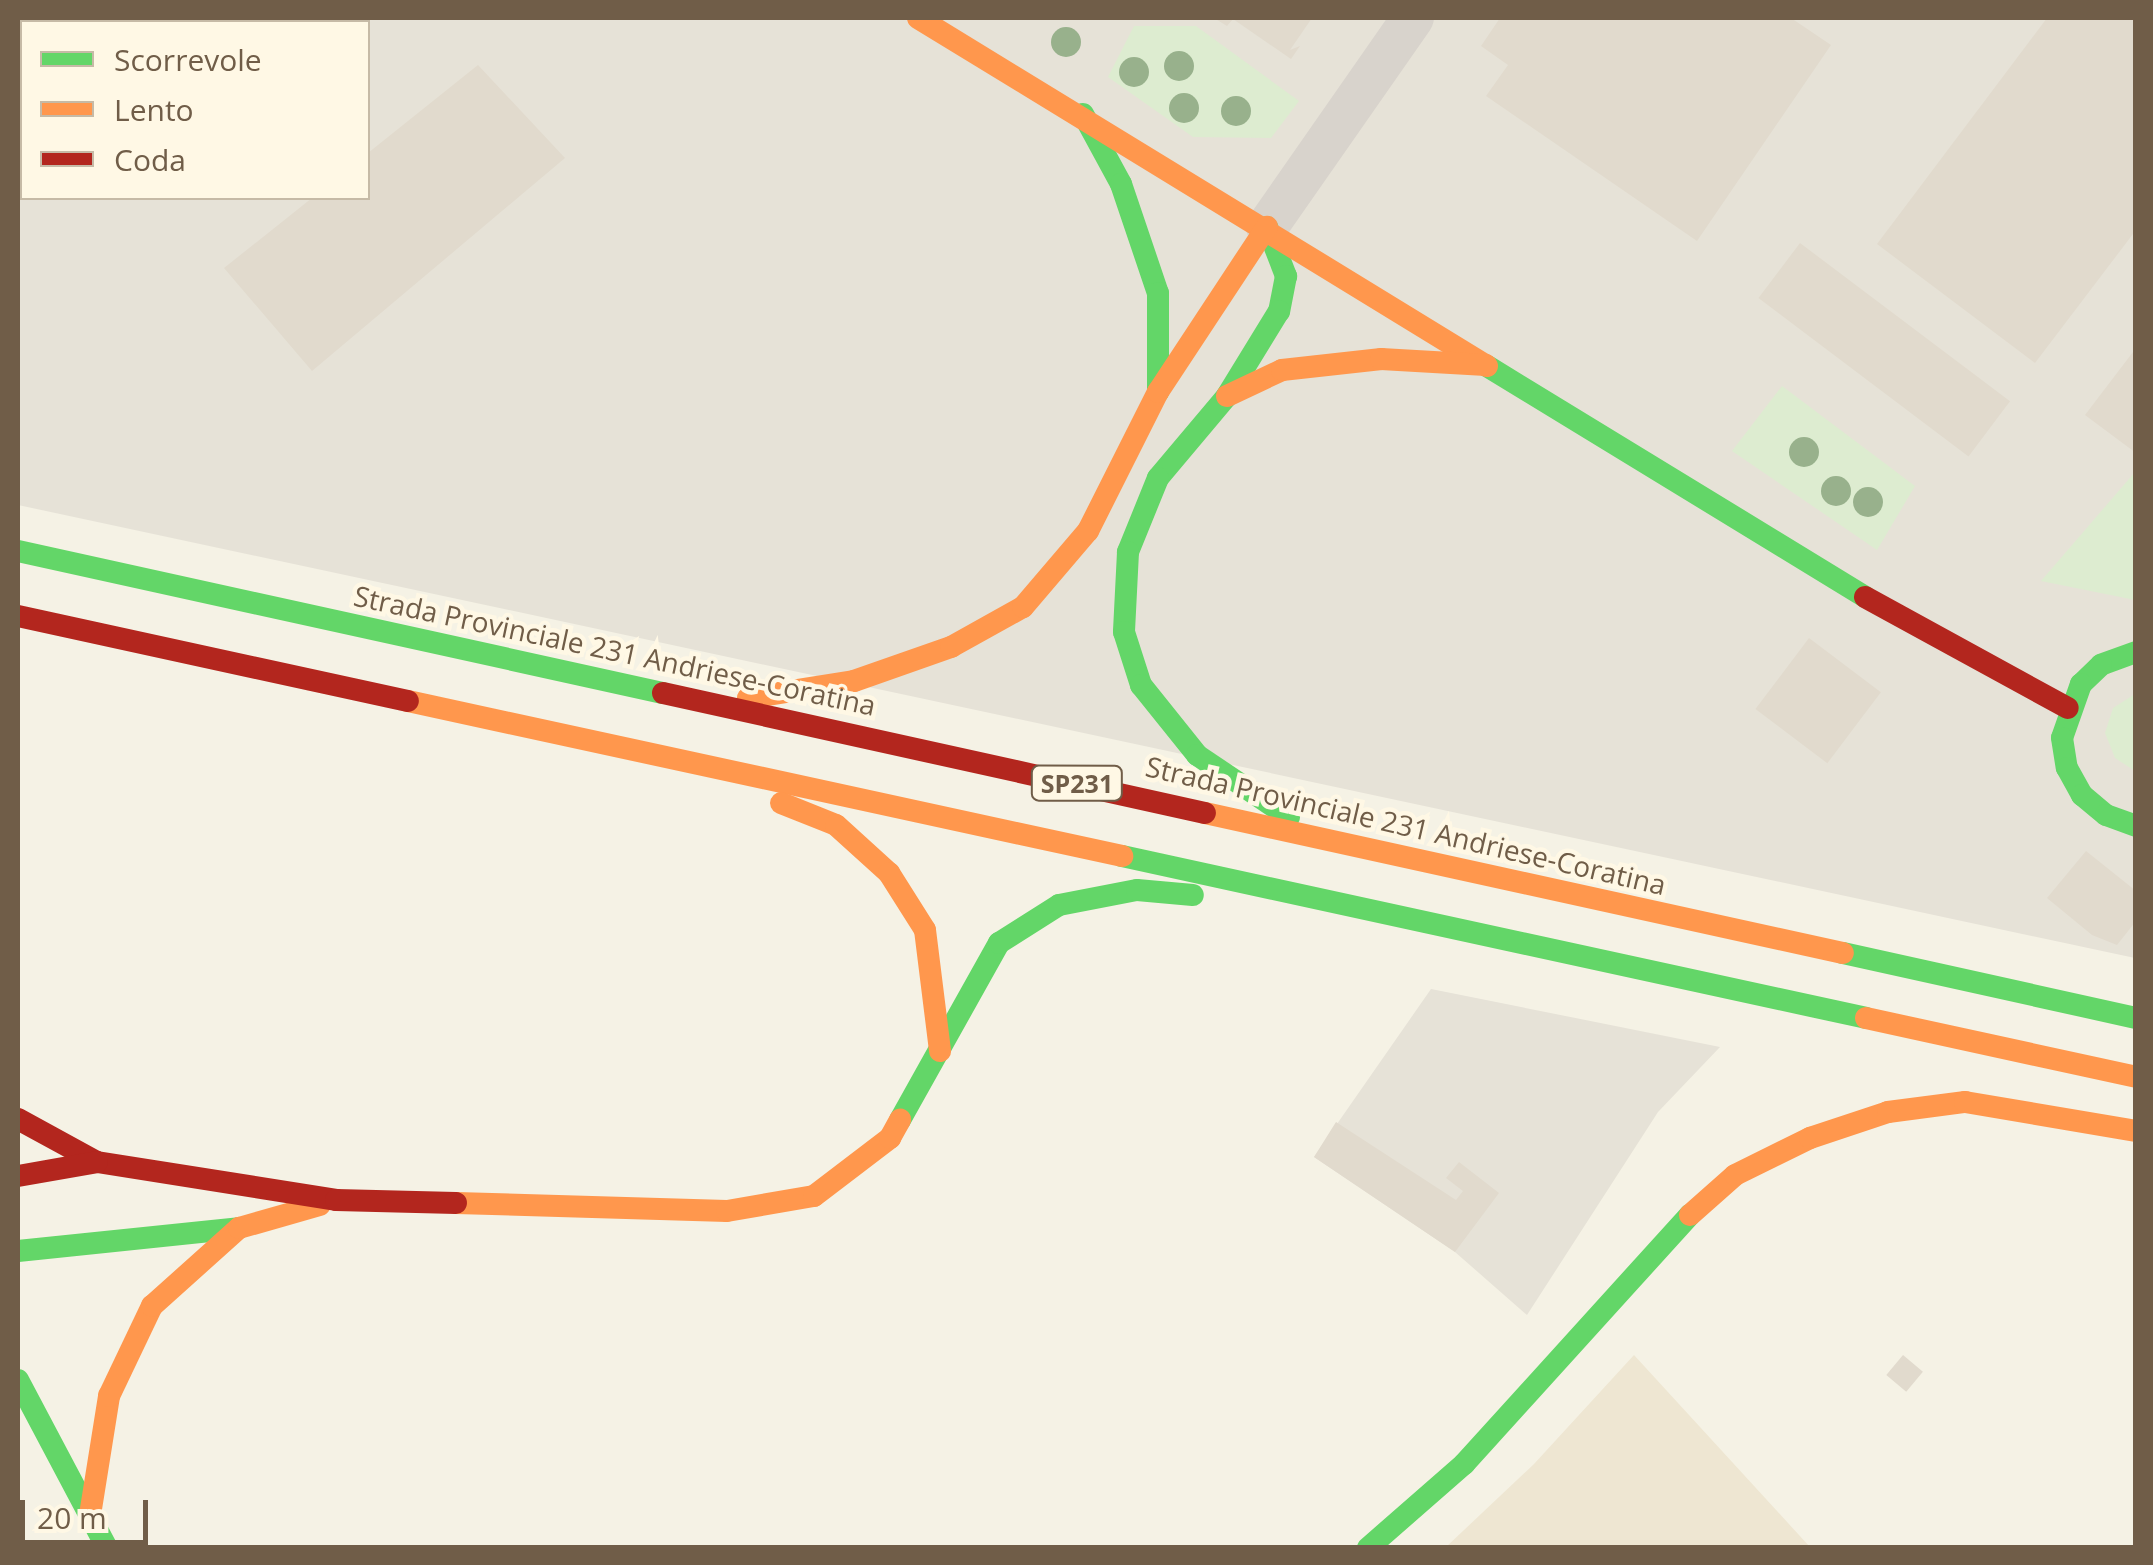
<!DOCTYPE html>
<style>
body{margin:0}
#map{position:relative;width:2153px;height:1565px;overflow:hidden;background:#f5f2e5;font-family:"Open Sans",sans-serif}
div>[style]{position:absolute}
[style*='--x']{left:calc(var(--x)*1px);top:calc(var(--y)*1px);width:calc(var(--w)*1px);rotate:calc(var(--a)*1deg)}
.residential>*{inset:0;background:#eee6d2}
.industrial>*{inset:0;background:#e6e2d7}
.green>*{inset:0;background:#ddecd0}
.building>*{inset:0;background:#e1dacd;transform-origin:0 0}
.street>*{height:42px;margin:-21px;padding:0 21px;transform-origin:21px;border-radius:21px;background:#d8d3cc}
.fast>*{height:22px;margin:-11px;padding:0 11px;transform-origin:11px;border-radius:11px;background:#63d668}
.slow>*{height:22px;margin:-11px;padding:0 11px;transform-origin:11px;border-radius:11px;background:#ff974d}
.jam>*{height:22px;margin:-11px;padding:0 11px;transform-origin:11px;border-radius:11px;background:#b3261e}
.trees>*{width:30px;height:30px;margin:-15px;border-radius:50%;background:#98b18c}
span{translate:-50% -50%;white-space:nowrap;text-align:center;line-height:1.15;-webkit-text-stroke:9px #fff8e5;paint-order:stroke}
.shield-label span{padding:2px 8px;background:#fff8e5;border:2px solid;border-radius:8px;-webkit-text-stroke-width:0}
.shield-label{font-size:25px;color:#705d48;font-weight:700}
.street-label{font-size:28px;color:#705d48}
.frame{position:absolute;inset:0;border:20px solid #705d48;pointer-events:none}
.legend{position:absolute;left:20px;top:20px;width:350px;height:180px;box-sizing:border-box;background:#fff8e5;border:2px solid #c6baa6;margin:0;padding:12px 18px;list-style:none;font-size:30px;color:#705d48}
.legend li{display:flex;align-items:center;gap:20px;height:50px}
.legend b{width:50px;border:2px solid #c6baa6}
.scale{position:absolute;left:20px;top:1500px;width:128px;height:45px;box-sizing:border-box;border:5px solid #705d48;border-top:0;padding-left:12px;font-size:30px;line-height:35px;white-space:nowrap;color:#705d48;-webkit-text-stroke:8px #fff8e5;paint-order:stroke}
</style>
<div id="map">
<div class="residential">
<i style="clip-path:polygon(1634px 1355px,1810px 1547px,1446px 1547px,1534px 1464px)"></i>
</div>
<div class="industrial">
<i style="clip-path:polygon(evenodd,18px 18px,2135px 18px,2135px 958px,18px 505px,18px 18px,22px 22px,368px 22px,368px 198px,22px 198px,22px 22px)"></i>
<i style="clip-path:polygon(1431px 989px,1720px 1047px,1658px 1112px,1527px 1315px,1455px 1252px,1314px 1157px)"></i>
</div>
<div class="green">
<i style="clip-path:polygon(1134px 26px,1196px 26px,1299px 101px,1271px 138px,1193px 137px,1108px 77px)"></i>
<i style="clip-path:polygon(1782px 386px,1915px 486px,1877px 550px,1732px 451px)"></i>
<i style="clip-path:polygon(2135px 472px,2135px 600px,2041px 581px)"></i>
<i style="clip-path:polygon(2135px 694px,2135px 771px,2115px 758px,2105px 733px,2113px 708px)"></i>
</div>
<div class="building">
<i style="clip-path:polygon(1214px 18px,1312px 18px,1290px 50px,1300px 46px,1291px 59px,1233px 19px,1227px 26px)"></i>
<i style="clip-path:polygon(1500px 18px,1791px 18px,1831px 45px,1697px 241px,1486px 96px,1508px 65px,1481px 46px)"></i>
<i style="clip-path:polygon(2047px 18px,2136px 18px,2136px 230px,2035px 363px,1877px 244px)"></i>
<i style="clip-path:polygon(478px 65px,565px 158px,312px 371px,224px 268px,312px 198px,368px 198px,368px 153px)"></i>
<i style="left:1800px;top:243px;width:263px;height:69px;rotate:37deg"></i>
<i style="clip-path:polygon(2136px 348px,2136px 453px,2085px 415px)"></i>
<i style="left:1809px;top:638px;width:90px;height:89px;rotate:37deg"></i>
<i style="clip-path:polygon(2086px 851px,2136px 891px,2136px 921px,2117px 945px,2092px 935px,2047px 898px)"></i>
<i style="clip-path:polygon(1336px 1122px,1456px 1200px,1463px 1191px,1446px 1178px,1459px 1162px,1499px 1193px,1455px 1252px,1314px 1157px)"></i>
<i style="left:1903px;top:1355px;width:26px;height:26px;rotate:40deg"></i>
</div>
<div class="street">
<i style="--x:1267;--y:227;--w:255;--a:-55.1"></i>
</div>
<div class="fast">
<i style="--x:1083;--y:114;--w:80;--a:61.5"></i>
<i style="--x:1121;--y:184;--w:115;--a:71.3"></i>
<i style="--x:1158;--y:293;--w:99;--a:90"></i>
<i style="--x:1267;--y:227;--w:53;--a:68.8"></i>
<i style="--x:1286;--y:276;--w:36;--a:101"></i>
<i style="--x:1279;--y:311;--w:100;--a:121.5"></i>
<i style="--x:1227;--y:396;--w:107;--a:130.1"></i>
<i style="--x:1158;--y:478;--w:80;--a:112.1"></i>
<i style="--x:1128;--y:552;--w:80;--a:92.9"></i>
<i style="--x:1124;--y:632;--w:56;--a:72.2"></i>
<i style="--x:1141;--y:685;--w:90;--a:51.3"></i>
<i style="--x:1197;--y:755;--w:111;--a:34"></i>
<i style="--x:1487;--y:366;--w:443;--a:31.4"></i>
<i style="--x:18;--y:551;--w:660;--a:12.42"></i>
<i style="--x:2136;--y:652;--w:37;--a:160"></i>
<i style="--x:2101;--y:665;--w:28;--a:136"></i>
<i style="--x:2081;--y:684;--w:57;--a:109.4"></i>
<i style="--x:2062;--y:738;--w:30;--a:81"></i>
<i style="--x:2067;--y:768;--w:31;--a:61"></i>
<i style="--x:2082;--y:795;--w:31;--a:40"></i>
<i style="--x:2106;--y:815;--w:32;--a:20"></i>
<i style="--x:1122;--y:856;--w:761;--a:12.28"></i>
<i style="--x:1843;--y:953;--w:300;--a:12.5"></i>
<i style="--x:900;--y:1120;--w:203;--a:-60.8"></i>
<i style="--x:999;--y:943;--w:71;--a:-32.3"></i>
<i style="--x:1059;--y:905;--w:79;--a:-10.9"></i>
<i style="--x:1137;--y:890;--w:56;--a:5.1"></i>
<i style="--x:18;--y:1251;--w:222;--a:-5.9"></i>
<i style="--x:18;--y:1380;--w:190;--a:62.1"></i>
<i style="--x:1368;--y:1548;--w:128;--a:-41.2"></i>
<i style="--x:1464;--y:1464;--w:336;--a:-47.8"></i>
</div>
<div class="slow">
<i style="--x:918;--y:18;--w:667;--a:31.45"></i>
<i style="--x:1227;--y:396;--w:61;--a:-25.3"></i>
<i style="--x:1282;--y:370;--w:100;--a:-6.3"></i>
<i style="--x:1381;--y:359;--w:105;--a:3.3"></i>
<i style="--x:748;--y:698;--w:107;--a:-9.1"></i>
<i style="--x:854;--y:681;--w:103;--a:-19.3"></i>
<i style="--x:951;--y:647;--w:82;--a:-29.1"></i>
<i style="--x:1023;--y:607;--w:100;--a:-49.5"></i>
<i style="--x:1088;--y:531;--w:156;--a:-63.3"></i>
<i style="--x:1158;--y:392;--w:198;--a:-56.6"></i>
<i style="--x:408;--y:701;--w:731;--a:12.25"></i>
<i style="--x:781;--y:803;--w:59;--a:21.8"></i>
<i style="--x:836;--y:825;--w:72;--a:42.2"></i>
<i style="--x:889;--y:873;--w:67;--a:57.7"></i>
<i style="--x:925;--y:930;--w:122;--a:82.9"></i>
<i style="--x:1205;--y:813;--w:653;--a:12.38"></i>
<i style="--x:1866;--y:1018;--w:276;--a:12.3"></i>
<i style="--x:456;--y:1203;--w:271;--a:1.7"></i>
<i style="--x:727;--y:1211;--w:88;--a:-9.8"></i>
<i style="--x:814;--y:1196;--w:96;--a:-37.3"></i>
<i style="--x:890;--y:1138;--w:21;--a:-61"></i>
<i style="--x:1690;--y:1215;--w:60;--a:-41.6"></i>
<i style="--x:1735;--y:1175;--w:84;--a:-26.3"></i>
<i style="--x:1810;--y:1138;--w:82;--a:-18.4"></i>
<i style="--x:1888;--y:1112;--w:78;--a:-7.4"></i>
<i style="--x:1965;--y:1102;--w:173;--a:9.6"></i>
<i style="--x:90;--y:1515;--w:121;--a:-80.9"></i>
<i style="--x:109;--y:1396;--w:100;--a:-64.5"></i>
<i style="--x:152;--y:1306;--w:117;--a:-41.9"></i>
<i style="--x:239;--y:1228;--w:84;--a:-15.9"></i>
</div>
<div class="jam">
<i style="--x:1865;--y:597;--w:231;--a:28.7"></i>
<i style="--x:18;--y:616;--w:399;--a:12.3"></i>
<i style="--x:663;--y:693;--w:555;--a:12.48"></i>
<i style="--x:18;--y:1119;--w:90;--a:28.6"></i>
<i style="--x:97;--y:1162;--w:242;--a:9"></i>
<i style="--x:336;--y:1200;--w:120;--a:1.4"></i>
<i style="--x:18;--y:1176;--w:80;--a:-10"></i>
</div>
<div class="trees">
<i style="left:1066px;top:42px"></i>
<i style="left:1179px;top:66px"></i>
<i style="left:1134px;top:72px"></i>
<i style="left:1184px;top:108px"></i>
<i style="left:1236px;top:111px"></i>
<i style="left:1804px;top:452px"></i>
<i style="left:1836px;top:491px"></i>
<i style="left:1868px;top:502px"></i>
</div>
<div class="shield-label">
<span style="left:1077px;top:783px">SP231</span>
</div>
<div class="street-label">
<span style="left:615px;top:650px;rotate:12deg">Strada Provinciale 231 Andriese-Coratina</span>
<span style="left:1406px;top:825px;rotate:13deg">Strada Provinciale 231 Andriese-Coratina</span>
</div>
<div class="frame"></div>
<ul class="legend">
<li><b style="height:12px;background:#63d668"></b>Scorrevole</li>
<li><b style="height:12px;background:#ff974d"></b>Lento</li>
<li><b style="height:12px;background:#b3261e"></b>Coda</li>
</ul>
<div class="scale">20 m</div>
</div>
